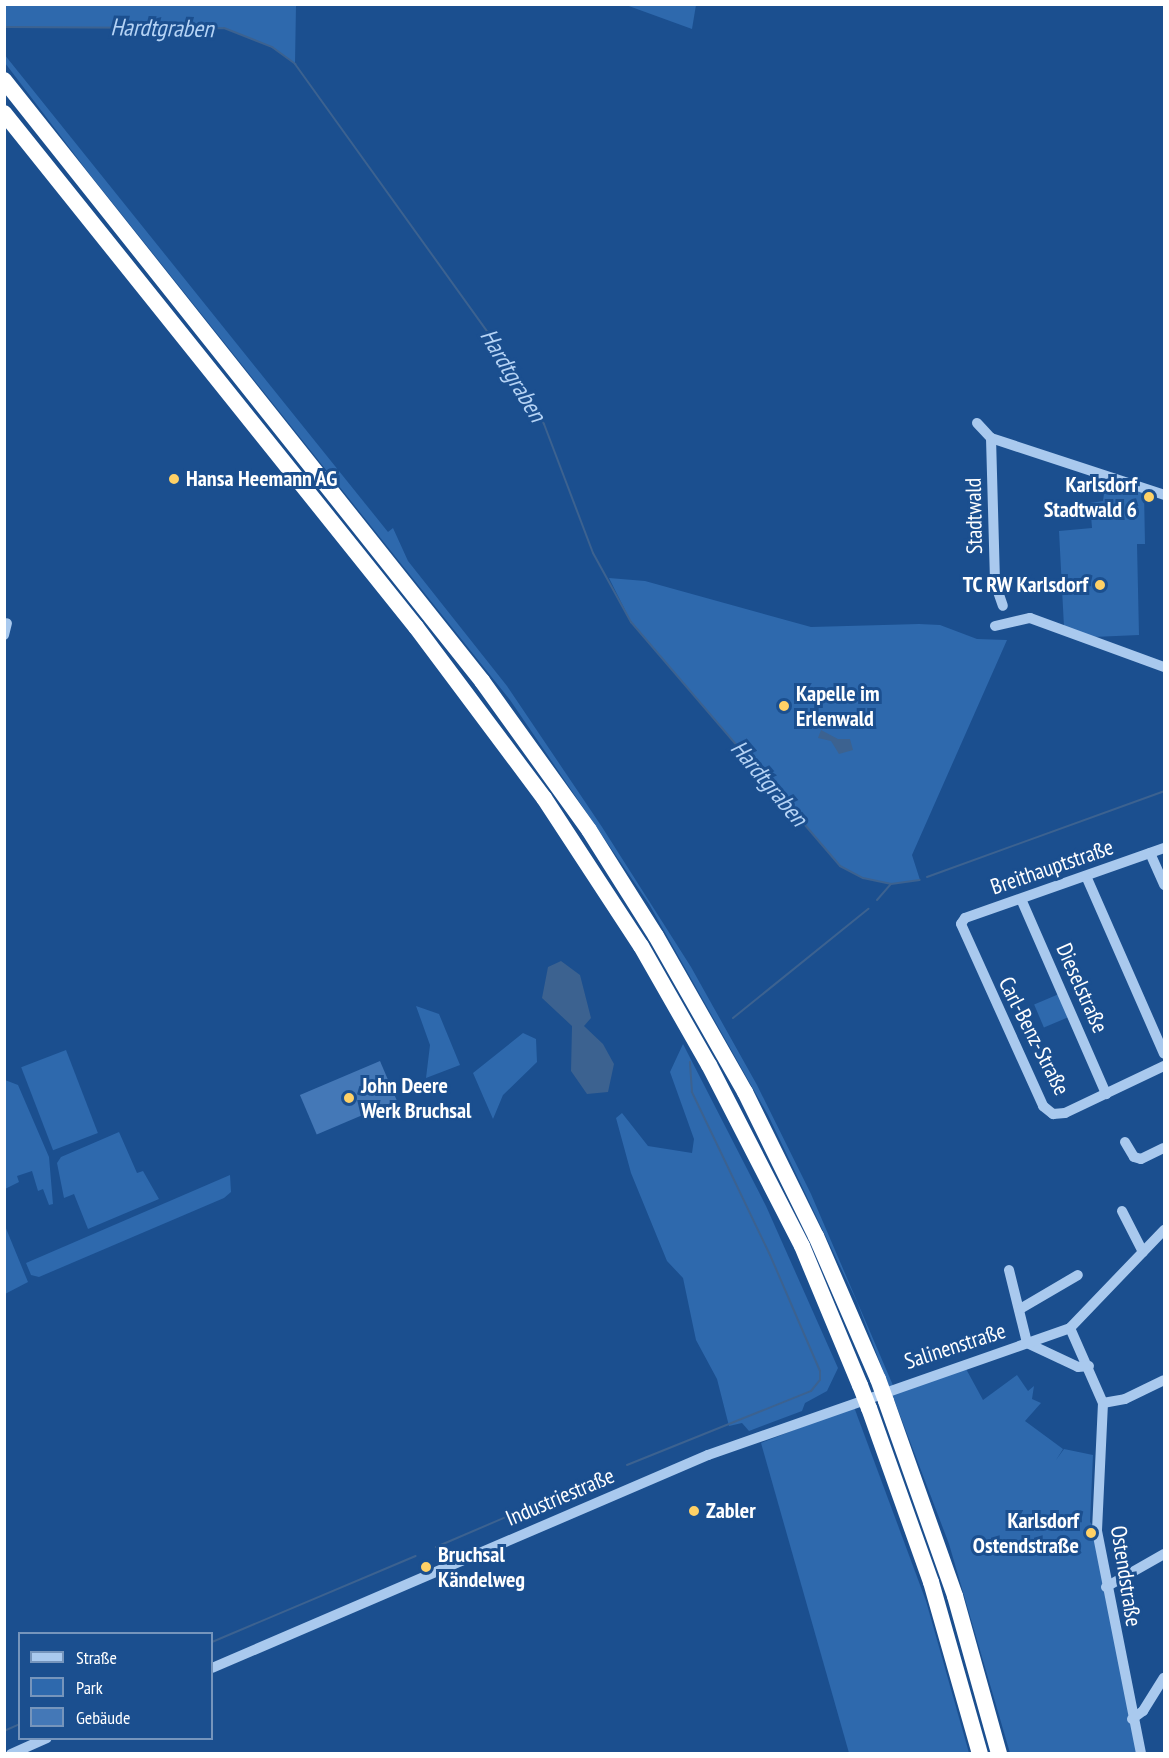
<!DOCTYPE html>
<meta charset="utf-8">
<style>
body{margin:0}
#map{position:relative;width:1169px;height:1758px;overflow:hidden;background:#1b4f8f;font-family:"PT Sans Narrow",sans-serif}
div>[style]{position:absolute}
[style*='--x']{left:calc(var(--x)*1px);top:calc(var(--y)*1px);width:calc(var(--w)*1px);rotate:calc(var(--a)*1deg)}
.green>*{inset:0;background:#2e69ad;transform-origin:0 0}
.water>*{inset:0;background:#3c6290}
.stream>*{height:2px;margin:-1px;padding:0 1px;transform-origin:1px;border-radius:1px;background:#3c6290}
.building>*{inset:0;background:#4478b7;transform-origin:0 0}
.minor>*{height:10px;margin:-5px;padding:0 5px;transform-origin:5px;border-radius:5px;background:#a9c9ee}
.highway>*{height:16px;margin:-8px;padding:0 8px;transform-origin:8px;border-radius:8px;background:#fff}
.highway-bridge>*{height:16px;margin:-8px;padding:0 8px;transform-origin:8px;border-radius:8px;background:#fff}
.dots>*{width:16px;height:16px;translate:-50% -50%;box-sizing:border-box;border:3px solid #1b4f8f;border-radius:50%}
span{translate:-50% -50%;white-space:nowrap;text-align:center;line-height:1.15;-webkit-text-stroke:6px #1b4f8f;paint-order:stroke}
.poi-label{font-size:22px;color:#fff;font-weight:700}
.left{translate:0 -50%;text-align:left}
.right{translate:-100% -50%;text-align:right}
.street-label{font-size:22px;color:#fff}
.water-label{font-size:24px;color:#b5d3f5;font-style:italic}
.frame{position:absolute;inset:0;border:6px solid #fff;pointer-events:none}
.legend{position:absolute;left:18px;top:1632px;width:195px;height:108px;box-sizing:border-box;background:#1b4f8f;border:2px solid #7695bc;margin:0;padding:8px 10px;list-style:none;font-size:18px;color:#fff}
.legend li{display:flex;align-items:center;gap:12px;height:30px}
.legend b{width:30px;border:2px solid #7695bc}
</style>
<div id="map">
<div class="green">
<i style="clip-path:polygon(5px 4px,296px 5px,295px 64px,272px 47px,224px 28px,5px 27px)"></i>
<i style="clip-path:polygon(626px 5px,696px 5px,692px 29px)"></i>
<i style="clip-path:polygon(4px 54px,388px 532px,393px 528px,408px 561px,507px 686px,602px 827px,691px 967px,757px 1085px,811px 1194px,895px 1390px,965px 1367px,983px 1400px,1017px 1375px,1028px 1391px,1034px 1386px,1032px 1399px,1041px 1403px,1025px 1421px,1063px 1449px,1056px 1460px,1064px 1449px,1093px 1455px,1090px 1522px,1097px 1531px,1141px 1753px,1010px 1753px,949px 1544px,857px 1302px,768px 1115px,649px 904px,510px 700px,88px 172px,5px 63px)"></i>
<i style="clip-path:polygon(1106px 479px,1144px 491px,1145px 544px,1137px 544px,1139px 635px,1093px 637px,1064px 627px,1059px 531px,1092px 528px,1090px 503px,1103px 501px)"></i>
<i style="clip-path:polygon(609px 578px,645px 581px,811px 627px,919px 624px,940px 625px,977px 639px,1007px 640px,912px 855px,920px 880px,891px 884px,863px 878px,840px 866px,631px 622px)"></i>
<i style="left:1059px;top:994px;width:25px;height:27px;rotate:67deg"></i>
<i style="clip-path:polygon(416px 1006px,439px 1014px,460px 1065px,426px 1078px,430px 1045px)"></i>
<i style="clip-path:polygon(523px 1033px,536px 1039px,537px 1062px,503px 1095px,493px 1119px,473px 1073px)"></i>
<i style="clip-path:polygon(683px 1044px,766px 1206px,838px 1368px,827px 1391px,805px 1403px,802px 1411px,749px 1431px,742px 1423px,729px 1426px,717px 1379px,696px 1340px,683px 1278px,667px 1261px,631px 1173px,616px 1118px,622px 1113px,648px 1146px,692px 1153px,694px 1139px,670px 1072px)"></i>
<i style="left:66px;top:1050px;width:89px;height:48px;rotate:69deg"></i>
<i style="clip-path:polygon(5px 1080px,18px 1085px,49px 1157px,53px 1204px,49px 1205px,43px 1189px,38px 1191px,32px 1171px,17px 1176px,19px 1182px,5px 1189px)"></i>
<i style="clip-path:polygon(119px 1132px,137px 1173px,143px 1171px,159px 1199px,88px 1229px,74px 1194px,64px 1198px,57px 1163px,61px 1157px)"></i>
<i style="clip-path:polygon(230px 1175px,231px 1192px,224px 1198px,39px 1277px,31px 1275px,26px 1263px)"></i>
<i style="clip-path:polygon(5px 1226px,28px 1282px,5px 1294px,4px 1294px)"></i>
<i style="clip-path:polygon(854px 1407px,926px 1601px,969px 1753px,849px 1753px,761px 1443px)"></i>
</div>
<div class="water">
<i style="clip-path:polygon(821px 730px,838px 739px,850px 739px,853px 750px,839px 754px,831px 741px,818px 738px)"></i>
<i style="clip-path:polygon(561px 961px,580px 975px,591px 1018px,584px 1026px,603px 1044px,614px 1064px,608px 1092px,587px 1094px,571px 1071px,572px 1026px,542px 998px,548px 967px)"></i>
</div>
<div class="stream">
<i style="--x:4;--y:27;--w:220;--a:0.3"></i>
<i style="--x:224;--y:28;--w:52;--a:21.6"></i>
<i style="--x:272;--y:47;--w:29;--a:36"></i>
<i style="--x:295;--y:64;--w:370;--a:54.3"></i>
<i style="--x:511;--y:365;--w:68;--a:60.8"></i>
<i style="--x:544;--y:424;--w:138;--a:69.2"></i>
<i style="--x:593;--y:553;--w:79;--a:61.2"></i>
<i style="--x:631;--y:622;--w:321;--a:49.4"></i>
<i style="--x:840;--y:866;--w:26;--a:28"></i>
<i style="--x:863;--y:878;--w:29;--a:12"></i>
<i style="--x:891;--y:884;--w:29;--a:-8"></i>
<i style="--x:927;--y:877;--w:252;--a:-19.9"></i>
<i style="--x:877;--y:900;--w:21;--a:-49"></i>
<i style="--x:733;--y:1018;--w:174;--a:-38.9"></i>
<i style="--x:627;--y:1465;--w:198;--a:-21.9"></i>
<i style="--x:811;--y:1391;--w:14;--a:-51"></i>
<i style="--x:820;--y:1380;--w:9;--a:-90"></i>
<i style="--x:820;--y:1371;--w:126;--a:-113.3"></i>
<i style="--x:770;--y:1255;--w:181;--a:-115.6"></i>
<i style="--x:692;--y:1092;--w:30;--a:-94"></i>
<i style="--x:436;--y:1547;--w:188;--a:-23.2"></i>
<i style="--x:212;--y:1642;--w:221;--a:-22.9"></i>
<i style="--x:4;--y:1731;--w:17;--a:-24"></i>
</div>
<div class="building">
<i style="left:380px;top:1061px;width:43px;height:87px;rotate:67deg"></i>
</div>
<div class="minor">
<i style="--x:977;--y:423;--w:21;--a:47"></i>
<i style="--x:991;--y:438;--w:145;--a:88.4"></i>
<i style="--x:995;--y:583;--w:24;--a:71"></i>
<i style="--x:991;--y:438;--w:182;--a:18.2"></i>
<i style="--x:995;--y:626;--w:36;--a:-13"></i>
<i style="--x:1030;--y:618;--w:143;--a:20.1"></i>
<i style="--x:4;--y:635;--w:12;--a:-76"></i>
<i style="--x:1164;--y:848;--w:211;--a:160.6"></i>
<i style="--x:965;--y:918;--w:7;--a:124"></i>
<i style="--x:961;--y:924;--w:200;--a:65.7"></i>
<i style="--x:1043;--y:1106;--w:13;--a:39"></i>
<i style="--x:1053;--y:1114;--w:12;--a:-5"></i>
<i style="--x:1065;--y:1113;--w:110;--a:-25.4"></i>
<i style="--x:1150;--y:853;--w:35;--a:66"></i>
<i style="--x:1086;--y:876;--w:194;--a:66.3"></i>
<i style="--x:1021;--y:899;--w:213;--a:66.4"></i>
<i style="--x:1125;--y:1142;--w:17;--a:59"></i>
<i style="--x:1134;--y:1157;--w:7;--a:16"></i>
<i style="--x:1141;--y:1159;--w:25;--a:-26"></i>
<i style="--x:1122;--y:1211;--w:46;--a:62.9"></i>
<i style="--x:1009;--y:1270;--w:75;--a:76.1"></i>
<i style="--x:1020;--y:1309;--w:67;--a:-30.4"></i>
<i style="--x:1070;--y:1328;--w:82;--a:66.3"></i>
<i style="--x:1103;--y:1403;--w:128;--a:92.7"></i>
<i style="--x:1097;--y:1531;--w:227;--a:78.8"></i>
<i style="--x:1027;--y:1343;--w:56;--a:25.2"></i>
<i style="--x:1078;--y:1367;--w:11;--a:-5"></i>
<i style="--x:1103;--y:1403;--w:22;--a:-10"></i>
<i style="--x:1125;--y:1399;--w:43;--a:-26"></i>
<i style="--x:1106;--y:1587;--w:67;--a:-29.6"></i>
<i style="--x:212;--y:1668;--w:540;--a:-23.24"></i>
<i style="--x:708;--y:1455;--w:384;--a:-19.3"></i>
<i style="--x:1070;--y:1328;--w:136;--a:-46.2"></i>
<i style="--x:1132;--y:1719;--w:14;--a:-36"></i>
<i style="--x:1143;--y:1711;--w:39;--a:-58"></i>
<i style="--x:11;--y:1754;--w:39;--a:-24"></i>
</div>
<div class="highway">
<i style="--x:4;--y:80;--w:768;--a:51.5"></i>
<i style="--x:482;--y:681;--w:183;--a:54.3"></i>
<i style="--x:589;--y:830;--w:125;--a:57.7"></i>
<i style="--x:656;--y:936;--w:180;--a:60.3"></i>
<i style="--x:745;--y:1092;--w:161;--a:63.8"></i>
<i style="--x:816;--y:1236;--w:156;--a:66.6"></i>
<i style="--x:4;--y:113;--w:659;--a:51.29"></i>
<i style="--x:416;--y:627;--w:214;--a:53.2"></i>
<i style="--x:544;--y:798;--w:177;--a:56.8"></i>
<i style="--x:641;--y:946;--w:137;--a:60.3"></i>
<i style="--x:709;--y:1065;--w:203;--a:62.8"></i>
<i style="--x:802;--y:1246;--w:151;--a:67.4"></i>
<i style="--x:886;--y:1401;--w:207;--a:70.5"></i>
<i style="--x:955;--y:1596;--w:164;--a:74.4"></i>
<i style="--x:869;--y:1408;--w:185;--a:70.4"></i>
<i style="--x:931;--y:1582;--w:179;--a:74.1"></i>
</div>
<div class="highway-bridge">
<i style="--x:878;--y:1379;--w:23;--a:70"></i>
<i style="--x:860;--y:1385;--w:25;--a:69"></i>
</div>
<div class="dots">
<i style="left:174px;top:479px;background:#ffd166"></i>
<i style="left:1149px;top:497px;background:#ffd166"></i>
<i style="left:1100px;top:585px;background:#ffd166"></i>
<i style="left:784px;top:706px;background:#ffd166"></i>
<i style="left:349px;top:1098px;background:#ffd166"></i>
<i style="left:694px;top:1511px;background:#ffd166"></i>
<i style="left:1091px;top:1533px;background:#ffd166"></i>
<i style="left:426px;top:1567px;background:#ffd166"></i>
</div>
<div class="poi-label">
<span class="left" style="left:186px;top:479px">Hansa Heemann AG</span>
<span class="right" style="left:1137px;top:497px">Karlsdorf<br>Stadtwald 6</span>
<span class="right" style="left:1088px;top:585px">TC RW Karlsdorf</span>
<span class="left" style="left:796px;top:706px">Kapelle im<br>Erlenwald</span>
<span class="left" style="left:361px;top:1098px">John Deere<br>Werk Bruchsal</span>
<span class="left" style="left:706px;top:1511px">Zabler</span>
<span class="right" style="left:1079px;top:1533px">Karlsdorf<br>Ostendstraße</span>
<span class="left" style="left:438px;top:1567px">Bruchsal<br>Kändelweg</span>
</div>
<div class="street-label">
<span style="left:974px;top:516px;rotate:-91deg">Stadtwald</span>
<span style="left:1052px;top:867px;rotate:-19deg">Breithauptstraße</span>
<span style="left:1082px;top:988px;rotate:66deg">Dieselstraße</span>
<span style="left:1034px;top:1036px;rotate:63deg">Carl-Benz-Straße</span>
<span style="left:955px;top:1346px;rotate:-18deg">Salinenstraße</span>
<span style="left:560px;top:1497px;rotate:-23deg">Industriestraße</span>
<span style="left:1126px;top:1576px;rotate:81deg">Ostendstraße</span>
</div>
<div class="water-label">
<span style="left:162px;top:28px;rotate:1deg">Hardtgraben</span>
<span style="left:513px;top:375px;rotate:59deg">Hardtgraben</span>
<span style="left:769px;top:783px;rotate:50deg">Hardtgraben</span>
</div>
<div class="frame"></div>
<ul class="legend">
<li><b style="height:8px;background:#a9c9ee"></b>Straße</li>
<li><b style="height:16px;background:#2e69ad"></b>Park</li>
<li><b style="height:16px;background:#4478b7"></b>Gebäude</li>
</ul>
</div>
